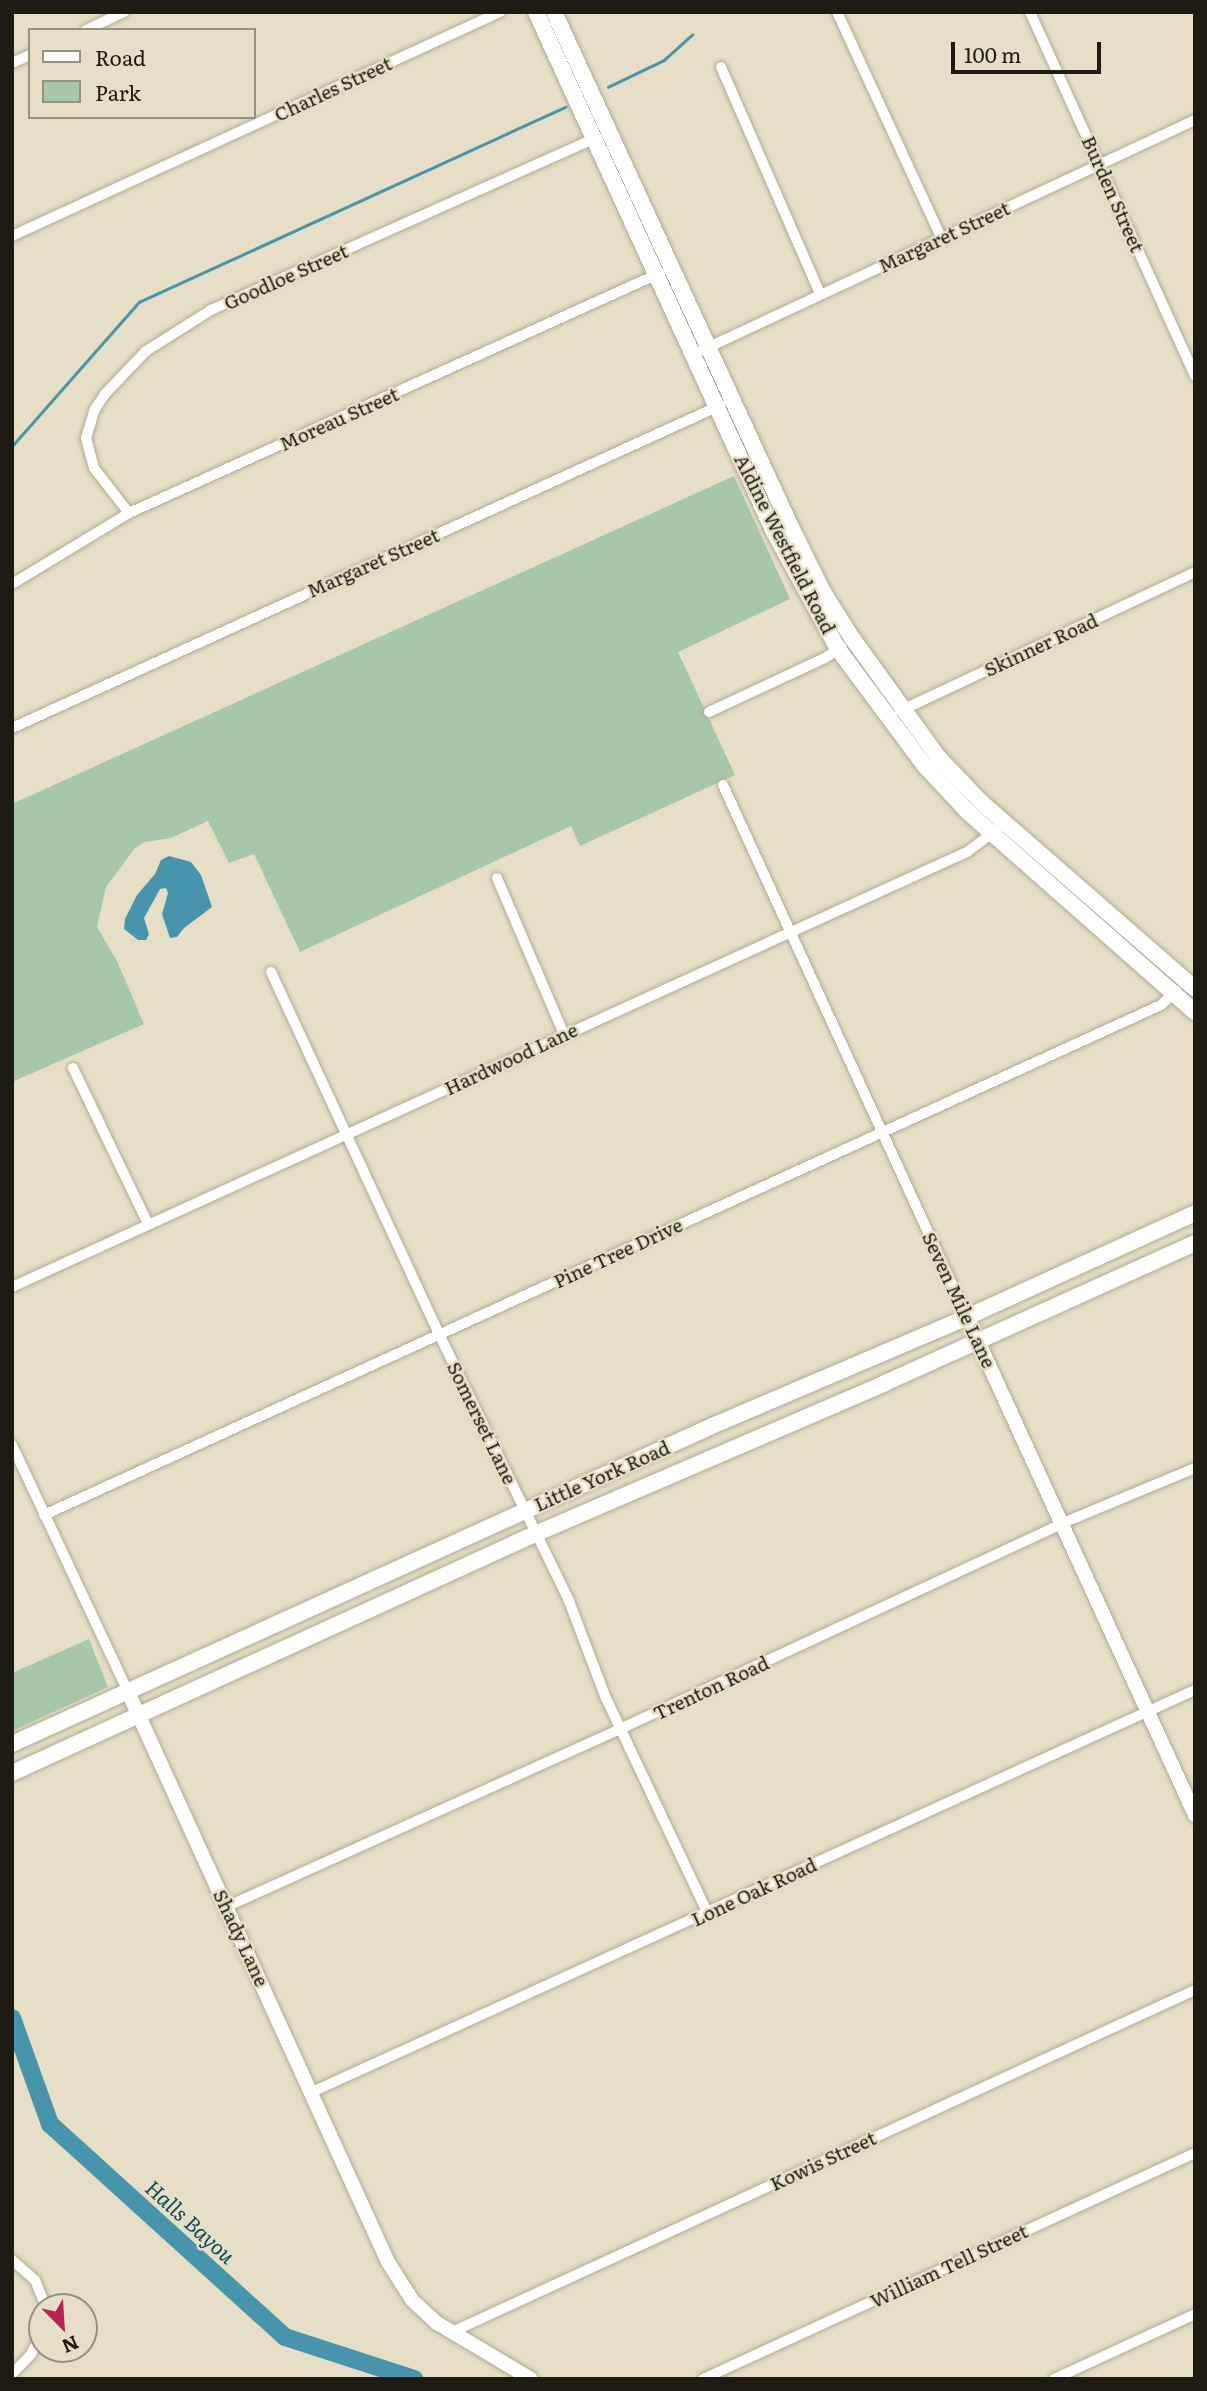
<!DOCTYPE html>
<style>
body{margin:0}
#map{position:relative;width:1207px;height:2391px;overflow:hidden;background:#e6dfc6;font-family:Literata,serif}
div>[style]{position:absolute}
[style*='--x']{left:calc(var(--x)*1px);top:calc(var(--y)*1px);width:calc(var(--w)*1px);rotate:calc(var(--a)*1deg)}
.green>*{inset:0;background:#a6c8a9}
.water>*{inset:0;background:#4695ac}
.stream>*{height:2.5px;margin:-1.25px;padding:0 1.25px;transform-origin:1.25px;border-radius:1.25px;background:#4695ac}
.river>*{height:18px;margin:-9px;padding:0 9px;transform-origin:9px;border-radius:9px;background:#4695ac}
.roads{filter:drop-shadow(0 0 2px #b0aa92) drop-shadow(0 0 2px #b0aa92)}
.minor>*{height:10px;margin:-5px;padding:0 5px;transform-origin:5px;border-radius:5px;background:#fff}
.tertiary>*{height:14px;margin:-7px;padding:0 7px;transform-origin:7px;border-radius:7px;background:#fff}
.secondary>*{height:16px;margin:-8px;padding:0 8px;transform-origin:8px;border-radius:8px;background:#fff}
span{translate:-50% -50%;white-space:nowrap;text-align:center;line-height:1.15;-webkit-text-stroke:5px #e6dfc6;paint-order:stroke}
.street-label{font-size:19px;color:#1d1b12}
.water-label{font-size:21px;color:#054c5d;font-style:italic}
.frame{position:absolute;inset:0;border:14px solid #1d1b12;pointer-events:none}
.legend{position:absolute;left:28px;top:28px;width:228px;height:91px;box-sizing:border-box;background:#e6dfc6;border:2px solid #96917e;margin:0;padding:9px 12px;list-style:none;font-size:21px;color:#1d1b12}
.legend li{display:flex;align-items:center;gap:14px;height:35px}
.legend b{width:35px;border:2px solid #96917e}
.north{position:absolute;left:28px;top:2293px;width:70px;height:70px;box-sizing:border-box;background:#e6dfc6;border:2px solid #96917e;border-radius:50%;rotate:156deg;font-size:19px;font-weight:700;line-height:28px;text-align:center;color:#1d1b12}
.north::after{content:'';display:block;margin:auto;width:24px;height:32px;background:#b62551;clip-path:polygon(50% 0,100% 100%,50% 72%,0 100%)}
.scale{position:absolute;left:951px;top:42px;width:150px;height:32px;box-sizing:border-box;border:4px solid #1d1b12;border-top:0;padding-left:9px;font-size:21px;line-height:24px;white-space:nowrap;color:#1d1b12;-webkit-text-stroke:5px #e6dfc6;paint-order:stroke}
</style>
<div id="map">
<div class="green">
<i style="clip-path:polygon(734px 476px,790px 599px,678px 652px,735px 775px,580px 846px,571px 826px,300px 952px,254px 854px,229px 863px,208px 821px,171px 838px,145px 842px,135px 848px,106px 887px,97px 927px,117px 961px,144px 1024px,12px 1082px,12px 804px)"></i>
<i style="clip-path:polygon(89px 1639px,108px 1687px,12px 1731px,12px 1673px)"></i>
</div>
<div class="water">
<i style="clip-path:polygon(169px 856px,191px 862px,201px 875px,212px 907px,184px 928px,177px 937px,170px 938px,162px 914px,168px 893px,166px 888px,160px 889px,144px 918px,149px 934px,146px 940px,138px 940px,124px 929px,125px 919px,137px 895px,155px 874px,161px 860px)"></i>
</div>
<div class="stream">
<i style="--x:608;--y:87;--w:62;--a:-25.7"></i>
<i style="--x:664;--y:60;--w:38;--a:-42"></i>
<i style="--x:12;--y:446;--w:192;--a:-48.6"></i>
<i style="--x:139;--y:302;--w:469;--a:-24.6"></i>
</div>
<div class="river">
<i style="--x:12;--y:2018;--w:113;--a:70.3"></i>
<i style="--x:50;--y:2124;--w:317;--a:42.2"></i>
<i style="--x:285;--y:2337;--w:136;--a:18"></i>
</div>
<div class="roads">
<div class="minor">
<i style="--x:837;--y:12;--w:250;--a:65.2"></i>
<i style="--x:1030;--y:12;--w:400;--a:65.6"></i>
<i style="--x:86;--y:30;--w:42;--a:-25.3"></i>
<i style="--x:12;--y:63;--w:20;--a:-24"></i>
<i style="--x:721;--y:67;--w:248;--a:66.4"></i>
<i style="--x:12;--y:236;--w:537;--a:-24.66"></i>
<i style="--x:694;--y:354;--w:553;--a:-25.04"></i>
<i style="--x:129;--y:513;--w:57;--a:-127.9"></i>
<i style="--x:94;--y:468;--w:31;--a:-105"></i>
<i style="--x:86;--y:438;--w:30;--a:-73"></i>
<i style="--x:95;--y:409;--w:18;--a:-56"></i>
<i style="--x:105;--y:394;--w:59;--a:-46.4"></i>
<i style="--x:146;--y:351;--w:77;--a:-32.2"></i>
<i style="--x:211;--y:310;--w:423;--a:-24.1"></i>
<i style="--x:14;--y:583;--w:135;--a:-31.3"></i>
<i style="--x:129;--y:513;--w:583;--a:-24.32"></i>
<i style="--x:900;--y:711;--w:326;--a:-25.2"></i>
<i style="--x:709;--y:712;--w:128;--a:-25"></i>
<i style="--x:825;--y:658;--w:20;--a:-33"></i>
<i style="--x:12;--y:728;--w:779;--a:-24.49"></i>
<i style="--x:723;--y:785;--w:585;--a:65.36"></i>
<i style="--x:497;--y:878;--w:170;--a:66.8"></i>
<i style="--x:271;--y:972;--w:399;--a:65.1"></i>
<i style="--x:439;--y:1334;--w:297;--a:64"></i>
<i style="--x:569;--y:1601;--w:102;--a:69.2"></i>
<i style="--x:605;--y:1696;--w:241;--a:64.7"></i>
<i style="--x:73;--y:1068;--w:173;--a:64.3"></i>
<i style="--x:12;--y:1287;--w:1049;--a:-24.49"></i>
<i style="--x:967;--y:852;--w:38;--a:-37"></i>
<i style="--x:12;--y:1445;--w:273;--a:64.8"></i>
<i style="--x:44;--y:1515;--w:1228;--a:-24.54"></i>
<i style="--x:1161;--y:1005;--w:21;--a:-43"></i>
<i style="--x:226;--y:1907;--w:432;--a:-24.3"></i>
<i style="--x:620;--y:1729;--w:489;--a:-24.9"></i>
<i style="--x:1063;--y:1523;--w:143;--a:-22.6"></i>
<i style="--x:312;--y:2092;--w:970;--a:-24.48"></i>
<i style="--x:12;--y:2260;--w:30;--a:41"></i>
<i style="--x:35;--y:2280;--w:29;--a:68"></i>
<i style="--x:452;--y:2332;--w:818;--a:-24.72"></i>
<i style="--x:84;--y:2335;--w:3;--a:18"></i>
<i style="--x:12;--y:2374;--w:28;--a:-46"></i>
<i style="--x:31;--y:2354;--w:25;--a:-63"></i>
<i style="--x:703;--y:2379;--w:541;--a:-24.67"></i>
<i style="--x:1054;--y:2379;--w:155;--a:-24.7"></i>
</div>
<div class="tertiary">
<i style="--x:967;--y:1317;--w:548;--a:65.4"></i>
<i style="--x:128;--y:1692;--w:626;--a:65.48"></i>
<i style="--x:388;--y:2262;--w:45;--a:57.7"></i>
<i style="--x:412;--y:2300;--w:34;--a:43"></i>
<i style="--x:437;--y:2323;--w:109;--a:30.8"></i>
</div>
<div class="secondary">
<i style="--x:536;--y:12;--w:572;--a:65.41"></i>
<i style="--x:774;--y:532;--w:133;--a:61.3"></i>
<i style="--x:838;--y:649;--w:146;--a:53.4"></i>
<i style="--x:925;--y:766;--w:64;--a:46.9"></i>
<i style="--x:969;--y:813;--w:301;--a:41.4"></i>
<i style="--x:554;--y:12;--w:565;--a:65.3"></i>
<i style="--x:790;--y:525;--w:75;--a:63.8"></i>
<i style="--x:823;--y:592;--w:54;--a:57.8"></i>
<i style="--x:852;--y:638;--w:147;--a:54.1"></i>
<i style="--x:938;--y:757;--w:62;--a:46.3"></i>
<i style="--x:981;--y:802;--w:284;--a:41.1"></i>
<i style="--x:12;--y:1744;--w:769;--a:-24.43"></i>
<i style="--x:712;--y:1426;--w:277;--a:-23.1"></i>
<i style="--x:967;--y:1317;--w:251;--a:-24.5"></i>
<i style="--x:12;--y:1773;--w:575;--a:-24.56"></i>
<i style="--x:535;--y:1534;--w:381;--a:-23.3"></i>
<i style="--x:885;--y:1383;--w:340;--a:-24.3"></i>
</div>
</div>
<div class="street-label">
<span style="left:333px;top:89px;rotate:-25deg">Charles Street</span>
<span style="left:1113px;top:194px;rotate:66deg">Burden Street</span>
<span style="left:944px;top:237px;rotate:-25deg">Margaret Street</span>
<span style="left:286px;top:277px;rotate:-24deg">Goodloe Street</span>
<span style="left:339px;top:419px;rotate:-24deg">Moreau Street</span>
<span style="left:785px;top:544px;rotate:63deg">Aldine Westfield Road</span>
<span style="left:373px;top:563px;rotate:-24deg">Margaret Street</span>
<span style="left:1041px;top:645px;rotate:-25deg">Skinner Road</span>
<span style="left:511px;top:1059px;rotate:-25deg">Hardwood Lane</span>
<span style="left:618px;top:1253px;rotate:-25deg">Pine Tree Drive</span>
<span style="left:959px;top:1300px;rotate:65deg">Seven Mile Lane</span>
<span style="left:482px;top:1423px;rotate:64deg">Somerset Lane</span>
<span style="left:602px;top:1476px;rotate:-24deg">Little York Road</span>
<span style="left:711px;top:1688px;rotate:-25deg">Trenton Road</span>
<span style="left:754px;top:1892px;rotate:-25deg">Lone Oak Road</span>
<span style="left:241px;top:1938px;rotate:65deg">Shady Lane</span>
<span style="left:823px;top:2161px;rotate:-25deg">Kowis Street</span>
<span style="left:949px;top:2266px;rotate:-25deg">William Tell Street</span>
</div>
<div class="water-label">
<span style="left:191px;top:2221px;rotate:42deg">Halls Bayou</span>
</div>
<div class="frame"></div>
<ul class="legend">
<li><b style="height:9px;background:#fff"></b>Road</li>
<li><b style="height:19px;background:#a6c8a9"></b>Park</li>
</ul>
<div class="north">N</div>
<div class="scale">100 m</div>
</div>
